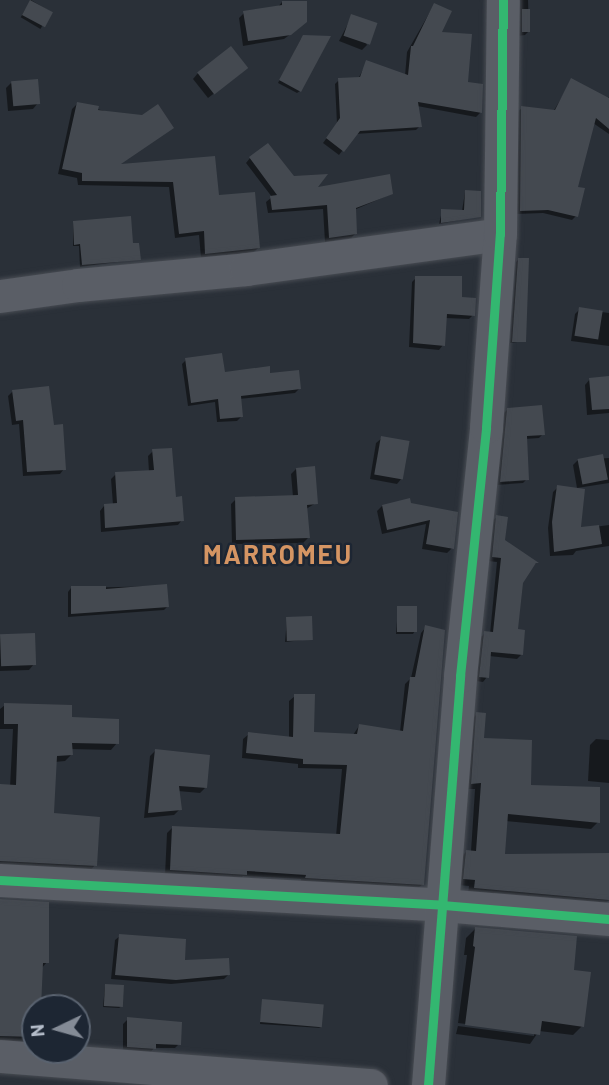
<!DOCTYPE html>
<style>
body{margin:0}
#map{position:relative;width:609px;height:1085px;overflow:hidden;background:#2a3038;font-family:Barlow,sans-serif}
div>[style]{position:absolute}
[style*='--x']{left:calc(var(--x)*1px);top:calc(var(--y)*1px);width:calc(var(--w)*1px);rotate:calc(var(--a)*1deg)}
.shadow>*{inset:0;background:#0007;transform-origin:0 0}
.building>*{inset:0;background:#444950;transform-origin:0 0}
.roads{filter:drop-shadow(0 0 2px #484c53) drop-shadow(0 0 2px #484c53)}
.minor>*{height:33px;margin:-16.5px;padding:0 16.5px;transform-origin:16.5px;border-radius:16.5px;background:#5a5e66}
.cycleway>*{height:9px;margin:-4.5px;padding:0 4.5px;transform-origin:4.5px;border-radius:4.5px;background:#33b770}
span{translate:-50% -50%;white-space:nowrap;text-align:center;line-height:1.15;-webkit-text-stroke:5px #1d2633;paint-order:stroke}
.district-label{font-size:26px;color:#d59563;font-weight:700;letter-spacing:2px}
.north{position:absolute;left:21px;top:994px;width:70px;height:70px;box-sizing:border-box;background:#1d2633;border:2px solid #59626f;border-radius:50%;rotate:265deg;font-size:19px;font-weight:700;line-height:28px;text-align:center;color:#b4bcc9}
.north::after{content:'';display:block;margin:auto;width:24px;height:32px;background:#848b96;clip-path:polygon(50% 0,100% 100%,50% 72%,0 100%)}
</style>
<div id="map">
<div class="shadow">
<i style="left:31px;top:0;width:23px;height:20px;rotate:31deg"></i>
<i style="clip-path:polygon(517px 0,528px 0,529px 31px,525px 35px,518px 36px)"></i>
<i style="clip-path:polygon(282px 2px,300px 27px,284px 39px,243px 46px,239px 18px,244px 13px,277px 8px)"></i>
<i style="clip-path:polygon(434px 5px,440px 33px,466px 84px,481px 85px,480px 113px,476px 117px,417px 106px,420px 126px,416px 130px,355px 134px,339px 155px,323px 143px,337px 124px,335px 84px,339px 80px,358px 79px,367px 62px,405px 76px,407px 52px)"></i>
<i style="clip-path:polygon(352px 16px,367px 45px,362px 50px,339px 41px)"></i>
<i style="clip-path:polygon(301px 39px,300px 91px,297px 93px,278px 83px)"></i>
<i style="clip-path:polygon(198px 73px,241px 73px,208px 98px,193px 79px)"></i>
<i style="clip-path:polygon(572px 80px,607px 99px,609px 97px,609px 134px,593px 123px,576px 188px,576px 216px,572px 220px,543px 213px,516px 214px,517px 112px,522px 108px,553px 112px)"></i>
<i style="clip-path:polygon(11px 83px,38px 103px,33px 109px,8px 111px,6px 88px)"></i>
<i style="clip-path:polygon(77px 104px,172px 128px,117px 166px,213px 158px,217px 197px,259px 247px,254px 252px,201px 258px,199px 235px,175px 238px,169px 187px,78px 185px,77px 178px,58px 174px,72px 109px)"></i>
<i style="clip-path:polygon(250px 158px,314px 190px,391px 194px,354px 210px,355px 234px,351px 238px,325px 242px,323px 209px,268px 213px,266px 202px,272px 197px,246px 163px)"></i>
<i style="clip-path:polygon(465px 192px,479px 216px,439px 224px,442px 211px,462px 211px)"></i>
<i style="clip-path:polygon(73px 223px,132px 245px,139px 259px,80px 267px,79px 246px,73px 246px)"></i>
<i style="clip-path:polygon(518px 260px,524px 341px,510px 343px,516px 262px)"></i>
<i style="clip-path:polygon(416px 278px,461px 299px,473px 315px,469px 319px,445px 318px,443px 345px,439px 350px,409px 347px,412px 282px)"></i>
<i style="clip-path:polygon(580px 309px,609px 313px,609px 346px,571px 341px,575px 314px)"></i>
<i style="clip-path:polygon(186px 360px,224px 374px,269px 375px,299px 389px,295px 393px,239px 399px,241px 417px,237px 421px,217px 422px,215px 402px,188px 406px,182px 364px)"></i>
<i style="clip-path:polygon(609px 378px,609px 413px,587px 415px,585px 385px,590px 379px)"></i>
<i style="clip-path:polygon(13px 391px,52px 426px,64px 469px,60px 474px,23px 476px,19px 424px,12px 425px,8px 396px)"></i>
<i style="clip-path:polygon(507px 410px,543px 434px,539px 438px,525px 439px,527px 479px,523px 483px,496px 485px,503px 414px)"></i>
<i style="clip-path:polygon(382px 438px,402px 478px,397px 484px,370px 479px,376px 443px)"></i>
<i style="clip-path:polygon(153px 451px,182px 520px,178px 525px,101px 532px,100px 511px,104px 506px,113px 505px,111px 479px,116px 474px,149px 472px,148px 456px)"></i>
<i style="clip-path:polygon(609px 458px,609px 483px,577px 488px,573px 465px,578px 460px)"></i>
<i style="clip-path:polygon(296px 469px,316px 503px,306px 509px,308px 538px,303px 543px,232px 544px,231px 504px,236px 499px,293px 497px,291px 474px)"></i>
<i style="clip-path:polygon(558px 487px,579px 529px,609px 525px,609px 546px,576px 551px,573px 555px,550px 556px,548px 528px,553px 492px)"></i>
<i style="clip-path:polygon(410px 504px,456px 513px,452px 548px,447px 553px,422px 549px,426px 524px,382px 534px,377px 511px,382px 506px)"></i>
<i style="clip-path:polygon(497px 517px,503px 541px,536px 563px,521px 582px,516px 631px,521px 655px,517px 659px,489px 656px,487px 677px,483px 682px,476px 681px,480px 638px,485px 633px,490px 634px,497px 562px,488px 561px,492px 521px)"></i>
<i style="clip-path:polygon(165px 586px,168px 606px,164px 610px,68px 617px,68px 592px,71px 588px)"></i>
<i style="clip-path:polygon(398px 608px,415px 631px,413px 634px,396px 634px)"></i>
<i style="clip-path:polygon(287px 619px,311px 639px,285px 642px)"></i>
<i style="clip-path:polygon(426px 627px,423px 884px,417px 889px,301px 883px,301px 879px,243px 876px,240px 879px,165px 875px,167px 833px,172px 828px,336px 836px,342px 769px,298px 768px,298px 764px,242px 758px,243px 739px,249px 734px,289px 738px,289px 701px,295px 696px,312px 734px,353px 735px,359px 726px,400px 732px,405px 684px,411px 678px,421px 633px)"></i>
<i style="clip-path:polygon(0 635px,34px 664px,29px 670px,0 671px)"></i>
<i style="clip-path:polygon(5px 705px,70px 719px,117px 743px,111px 750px,70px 749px,71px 755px,65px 761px,55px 762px,53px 815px,95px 865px,89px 872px,0 867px,0 786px,10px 787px,13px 729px,0 729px,0 709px)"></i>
<i style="clip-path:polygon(477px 714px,482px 740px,529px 787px,598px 822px,591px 829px,506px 821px,503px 856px,609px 854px,609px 900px,603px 906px,468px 894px,469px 886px,458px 885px,460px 858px,466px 852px,471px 852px,475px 789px,465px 789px,470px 721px)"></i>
<i style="clip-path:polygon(596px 739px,609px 740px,609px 783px,588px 781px,590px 745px)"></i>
<i style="clip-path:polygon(155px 751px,205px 788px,200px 793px,178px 791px,180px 809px,174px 815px,144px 818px,150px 756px)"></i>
<i style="clip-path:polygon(0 901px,47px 962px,41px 969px,39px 1008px,35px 1008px,35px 1040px,30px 1045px,0 1043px)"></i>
<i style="clip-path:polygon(475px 929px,572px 971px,582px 1026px,573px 1035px,539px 1031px,530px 1044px,456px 1034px,458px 1026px,534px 1036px,534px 1033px,458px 1023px,467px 955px,464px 955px,466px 938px)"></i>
<i style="clip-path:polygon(120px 936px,183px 962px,229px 974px,224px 979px,171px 984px,111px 979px,115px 940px)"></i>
<i style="clip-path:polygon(105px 986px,122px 1006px,119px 1008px,103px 1007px)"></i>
<i style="clip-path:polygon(263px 1001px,321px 1028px,260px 1024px)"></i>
<i style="clip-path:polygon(128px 1019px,179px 1044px,175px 1048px,154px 1048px,150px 1053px,123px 1050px,123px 1024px)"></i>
</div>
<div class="building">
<i style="left:30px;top:0;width:26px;height:17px;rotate:28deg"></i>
<i style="clip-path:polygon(282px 1px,307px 1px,307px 22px,291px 35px,248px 41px,243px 11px,282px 5px)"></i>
<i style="clip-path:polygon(434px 3px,452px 11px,442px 32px,472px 34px,468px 82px,483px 84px,482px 113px,418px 102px,422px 127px,360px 131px,344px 152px,326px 138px,340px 118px,338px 78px,360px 77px,366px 60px,408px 75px,411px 46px,413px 46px)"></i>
<i style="left:522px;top:9px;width:8px;height:23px"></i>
<i style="left:351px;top:14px;width:28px;height:23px;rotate:19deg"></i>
<i style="clip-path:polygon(303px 35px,331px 36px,301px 92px,279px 80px)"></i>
<i style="left:231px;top:46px;width:28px;height:43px;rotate:52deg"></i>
<i style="clip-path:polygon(571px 78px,609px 98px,609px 129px,596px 118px,578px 187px,585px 188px,578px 217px,548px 210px,520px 211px,521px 106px,555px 110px)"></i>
<i style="left:38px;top:79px;width:25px;height:27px;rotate:85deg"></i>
<i style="clip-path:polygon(77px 102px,99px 106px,98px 110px,142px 115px,158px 104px,174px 128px,121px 164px,215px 156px,219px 195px,255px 192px,260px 248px,205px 254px,204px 231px,179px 234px,173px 182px,82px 181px,82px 173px,62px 169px)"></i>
<i style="clip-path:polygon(268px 143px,294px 176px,328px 174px,318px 187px,390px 174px,393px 194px,356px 208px,357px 234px,329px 238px,327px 205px,272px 210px,270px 196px,277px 195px,249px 157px)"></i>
<i style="clip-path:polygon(465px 190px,481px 191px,481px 217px,441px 223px,441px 209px,464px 210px)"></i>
<i style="clip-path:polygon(131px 216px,133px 243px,139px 243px,141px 260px,82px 265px,80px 244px,74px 245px,73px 221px)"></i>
<i style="clip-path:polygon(518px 258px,529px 258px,526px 342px,512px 342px)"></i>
<i style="clip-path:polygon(415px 276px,462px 276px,462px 297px,476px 298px,475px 316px,447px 314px,445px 346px,413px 343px)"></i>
<i style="left:579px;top:307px;width:24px;height:29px;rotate:9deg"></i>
<i style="clip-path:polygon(222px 353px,225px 372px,270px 366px,270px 373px,299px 370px,301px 389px,241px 396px,243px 417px,220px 419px,218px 399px,191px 403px,185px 358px)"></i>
<i style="clip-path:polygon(609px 376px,609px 409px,592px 410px,589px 378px)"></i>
<i style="clip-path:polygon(49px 386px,54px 425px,63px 424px,66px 470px,27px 472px,23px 420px,16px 421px,12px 390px)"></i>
<i style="clip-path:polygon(542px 405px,545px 435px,527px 436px,529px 480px,500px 482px,507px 408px)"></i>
<i style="left:381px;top:436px;width:29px;height:39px;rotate:10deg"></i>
<i style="clip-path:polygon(172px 448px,176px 497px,182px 496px,184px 521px,105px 528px,104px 504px,117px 503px,115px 472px,154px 470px,152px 449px)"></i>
<i style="left:603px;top:454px;width:26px;height:26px;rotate:79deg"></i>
<i style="clip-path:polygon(315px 466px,318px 504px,307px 505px,310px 538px,236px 540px,235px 497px,298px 495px,296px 468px)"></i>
<i style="clip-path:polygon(557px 485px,585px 489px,581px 527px,599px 525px,602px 544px,554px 552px,552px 522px)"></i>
<i style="clip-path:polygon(410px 498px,411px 503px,458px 512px,454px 549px,426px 544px,430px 520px,387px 530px,382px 505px)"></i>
<i style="clip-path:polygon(496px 515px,508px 517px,505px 540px,539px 563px,536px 563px,523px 583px,518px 629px,525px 630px,523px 655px,491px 652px,489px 678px,479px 677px,484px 631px,493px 632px,501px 558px,492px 557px)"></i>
<i style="clip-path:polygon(167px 584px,169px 607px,71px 614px,71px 586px,106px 586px,106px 589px)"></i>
<i style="left:397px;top:606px;width:20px;height:26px"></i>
<i style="left:312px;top:616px;width:24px;height:26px;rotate:88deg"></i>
<i style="clip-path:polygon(425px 625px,445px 630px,424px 885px,305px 878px,306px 875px,247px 871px,247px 875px,170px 870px,172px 826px,340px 834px,347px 765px,303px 764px,303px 759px,246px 753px,248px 732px,293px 737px,294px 694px,315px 694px,314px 732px,357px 734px,359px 724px,403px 731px,410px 677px,415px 677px)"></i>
<i style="left:35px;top:633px;width:32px;height:35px;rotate:88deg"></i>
<i style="clip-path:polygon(4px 703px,72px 705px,72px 717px,119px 719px,119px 744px,72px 743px,73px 755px,57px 756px,54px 813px,100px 817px,97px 866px,0 861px,0 784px,16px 785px,18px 724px,4px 724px)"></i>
<i style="clip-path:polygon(476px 712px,486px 713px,484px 738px,532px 740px,531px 785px,600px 787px,600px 823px,508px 814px,505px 854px,609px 853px,609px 900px,474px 888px,475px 880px,463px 879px,466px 850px,476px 851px,481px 783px,471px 784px)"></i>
<i style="clip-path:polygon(155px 749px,210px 755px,207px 788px,179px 786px,182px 810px,148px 813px)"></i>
<i style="clip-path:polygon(0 899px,49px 902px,49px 963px,43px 963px,41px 1008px,35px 1008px,35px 1037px,0 1036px)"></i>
<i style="clip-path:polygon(475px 927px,577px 936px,574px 970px,591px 972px,584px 1027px,542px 1021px,540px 1035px,465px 1025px,475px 947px,473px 946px)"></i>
<i style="clip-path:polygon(119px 934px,186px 939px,185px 960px,229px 958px,230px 975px,176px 980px,115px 975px)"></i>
<i style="left:105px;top:984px;width:19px;height:22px;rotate:3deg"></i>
<i style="left:262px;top:999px;width:62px;height:23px;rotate:5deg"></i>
<i style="clip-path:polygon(127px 1017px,182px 1022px,181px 1045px,156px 1044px,156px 1049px,127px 1047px)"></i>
</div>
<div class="roads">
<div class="minor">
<i style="--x:0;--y:296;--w:79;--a:-8"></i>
<i style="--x:78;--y:285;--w:169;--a:-5.4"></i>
<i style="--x:246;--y:269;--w:256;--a:-7.8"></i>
<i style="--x:0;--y:880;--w:444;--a:3.2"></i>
<i style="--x:443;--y:905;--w:167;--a:4.8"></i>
<i style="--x:0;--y:1056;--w:372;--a:4.5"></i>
<i style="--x:428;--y:1085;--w:410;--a:-85.5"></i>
<i style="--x:460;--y:676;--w:250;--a:-84"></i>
<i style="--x:486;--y:427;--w:194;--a:-85.9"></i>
<i style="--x:500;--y:234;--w:234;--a:-89.3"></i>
</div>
</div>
<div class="cycleway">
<i style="--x:0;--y:880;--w:444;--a:3.2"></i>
<i style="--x:443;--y:905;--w:167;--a:4.8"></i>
<i style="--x:428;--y:1085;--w:410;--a:-85.5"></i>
<i style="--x:460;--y:676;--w:250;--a:-84"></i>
<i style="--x:486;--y:427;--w:194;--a:-85.9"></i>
<i style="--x:500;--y:234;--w:234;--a:-89.3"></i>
</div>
<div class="district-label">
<span style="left:278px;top:554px">MARROMEU</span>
</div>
<div class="north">N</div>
</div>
